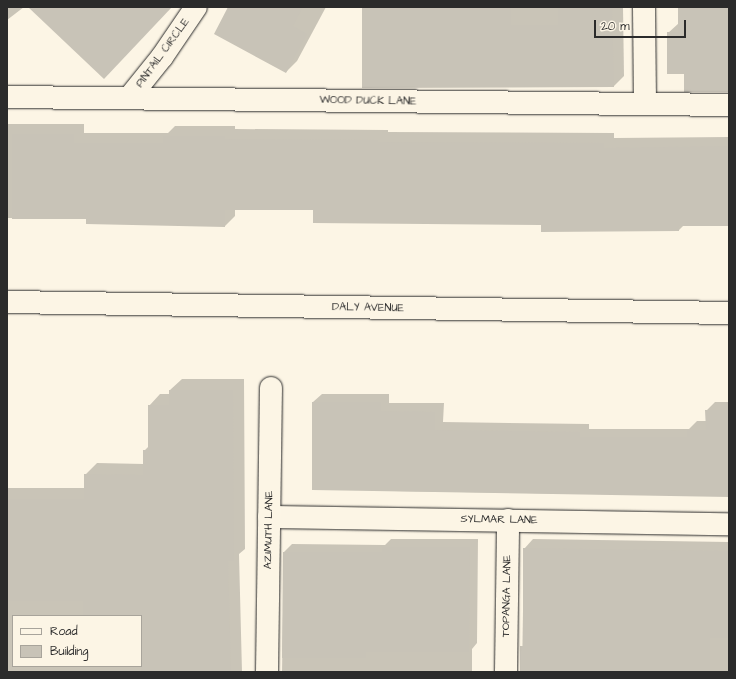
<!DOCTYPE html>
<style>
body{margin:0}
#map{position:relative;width:736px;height:679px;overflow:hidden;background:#fcf5e5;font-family:"Architects Daughter",sans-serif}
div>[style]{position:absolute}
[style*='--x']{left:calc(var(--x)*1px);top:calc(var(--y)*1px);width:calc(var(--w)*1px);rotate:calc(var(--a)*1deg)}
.shadow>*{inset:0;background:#0003}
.building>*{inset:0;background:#c8c3b7}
.roads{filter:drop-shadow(0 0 1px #2b2b2b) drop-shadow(0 0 1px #2b2b2b)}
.street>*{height:22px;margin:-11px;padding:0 11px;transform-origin:11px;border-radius:11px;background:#fcf5e5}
.secondary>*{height:22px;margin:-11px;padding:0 11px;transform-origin:11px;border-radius:11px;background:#fcf5e5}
span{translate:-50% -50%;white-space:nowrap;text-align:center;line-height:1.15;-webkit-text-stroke:3px #fcf5e5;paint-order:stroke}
.street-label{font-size:11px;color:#2b2b2b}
.frame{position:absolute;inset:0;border:8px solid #2b2b2b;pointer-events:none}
.legend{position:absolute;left:12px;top:615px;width:130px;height:52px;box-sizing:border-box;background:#fcf5e5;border:1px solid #a8a49b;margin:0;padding:5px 7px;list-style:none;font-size:12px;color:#2b2b2b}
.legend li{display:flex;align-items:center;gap:8px;height:20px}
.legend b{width:20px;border:1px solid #a8a49b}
.scale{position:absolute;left:594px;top:20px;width:92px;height:18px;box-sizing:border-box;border:2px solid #2b2b2b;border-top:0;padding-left:5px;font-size:12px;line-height:14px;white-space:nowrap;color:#2b2b2b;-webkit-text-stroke:3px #fcf5e5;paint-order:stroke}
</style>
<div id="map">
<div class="shadow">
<i style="clip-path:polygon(7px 7px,24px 7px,7px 20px)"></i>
<i style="clip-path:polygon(229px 7px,326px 7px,297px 61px,286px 72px)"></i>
<i style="clip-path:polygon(363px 7px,623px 7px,624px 76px,614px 86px,363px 87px)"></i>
<i style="clip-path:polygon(679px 7px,729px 7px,729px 90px,685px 73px,668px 33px,679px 23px)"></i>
<i style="clip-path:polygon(7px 124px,84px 124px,84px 133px,168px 133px,175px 126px,235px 126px,235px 129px,388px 130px,388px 132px,614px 133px,614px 138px,729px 137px,729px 224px,684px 225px,679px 230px,314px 209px,235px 209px,235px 216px,225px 226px,87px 218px,7px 218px)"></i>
<i style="clip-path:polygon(7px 368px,8px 368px,7px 386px)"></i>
<i style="clip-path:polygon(evenodd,182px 379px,244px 379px,245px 549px,239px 554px,242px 672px,7px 672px,7px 488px,85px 488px,85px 475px,97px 463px,144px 464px,144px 451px,149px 446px,149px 406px,160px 394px,170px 394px,170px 390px,182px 379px,13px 616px,141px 616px,141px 666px,13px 666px,13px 616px)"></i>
<i style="clip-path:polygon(322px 394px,389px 394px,389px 403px,444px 403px,443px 422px,589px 424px,589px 429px,689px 429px,697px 421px,707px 421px,706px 411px,715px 402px,729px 402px,729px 496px,393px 491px,313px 402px)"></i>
<i style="clip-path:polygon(391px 539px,478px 539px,477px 643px,472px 649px,472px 672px,282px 672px,284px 552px,292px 544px,385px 545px)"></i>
<i style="clip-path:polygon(533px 539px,729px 542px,729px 672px,522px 672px,524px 549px)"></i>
</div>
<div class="building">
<i style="clip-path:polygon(28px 7px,172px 7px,104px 79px)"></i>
<i style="clip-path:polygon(228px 7px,303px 7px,293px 26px,307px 34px,286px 73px,214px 34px)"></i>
<i style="clip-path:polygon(362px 7px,511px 7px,511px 25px,558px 25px,558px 7px,612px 7px,614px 87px,362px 88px)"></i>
<i style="clip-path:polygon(678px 7px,729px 7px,729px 92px,684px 92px,684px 74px,667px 74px,667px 32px,678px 32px)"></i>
<i style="clip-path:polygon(12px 134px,74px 134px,74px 143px,163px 143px,163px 136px,225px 136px,225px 139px,378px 140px,378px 142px,604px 143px,604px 148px,729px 146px,729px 226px,679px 226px,679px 231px,541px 232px,541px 225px,313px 223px,313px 210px,225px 210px,225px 227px,86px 224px,86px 219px,12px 219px)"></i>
<i style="clip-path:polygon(169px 390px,233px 390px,234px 561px,228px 561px,231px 672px,141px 672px,141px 616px,83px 616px,83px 601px,7px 601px,7px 499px,84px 499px,84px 474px,143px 475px,143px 450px,148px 450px,148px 405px,169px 405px)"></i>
<i style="clip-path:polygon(312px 402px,381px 402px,381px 411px,435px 412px,435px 430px,580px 432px,580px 437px,687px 437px,687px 430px,706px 430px,705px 410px,729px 410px,729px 497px,312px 490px)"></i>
<i style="clip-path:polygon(382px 547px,470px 547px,469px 652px,366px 652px,366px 658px,282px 658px,283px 552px,382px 552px)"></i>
<i style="clip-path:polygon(523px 548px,729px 551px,729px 638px,710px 638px,710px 672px,520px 672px,520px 646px,523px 646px)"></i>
</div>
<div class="roads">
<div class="street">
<i style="--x:644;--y:7;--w:97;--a:89.4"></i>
<i style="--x:7;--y:97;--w:722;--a:0.63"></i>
<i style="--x:129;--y:98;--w:53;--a:-51.2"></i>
<i style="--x:162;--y:57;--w:60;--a:-55.8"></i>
<i style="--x:269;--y:517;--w:460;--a:0.9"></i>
<i style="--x:267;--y:672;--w:284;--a:-89.2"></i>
<i style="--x:506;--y:672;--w:152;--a:-89.2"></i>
</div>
<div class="secondary">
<i style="--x:7;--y:302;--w:722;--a:0.87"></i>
</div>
</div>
<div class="street-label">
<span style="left:163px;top:53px;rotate:-54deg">PINTAIL CIRCLE</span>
<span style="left:368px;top:101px;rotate:1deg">WOOD DUCK LANE</span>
<span style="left:368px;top:308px;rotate:1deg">DALY AVENUE</span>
<span style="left:499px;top:520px;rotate:1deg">SYLMAR LANE</span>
<span style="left:269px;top:530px;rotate:-89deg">AZIMUTH LANE</span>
<span style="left:507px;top:596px;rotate:-89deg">TOPANGA LANE</span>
</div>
<div class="frame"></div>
<ul class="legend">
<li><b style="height:5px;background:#fcf5e5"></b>Road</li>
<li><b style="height:11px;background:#c8c3b7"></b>Building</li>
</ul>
<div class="scale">20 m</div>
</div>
